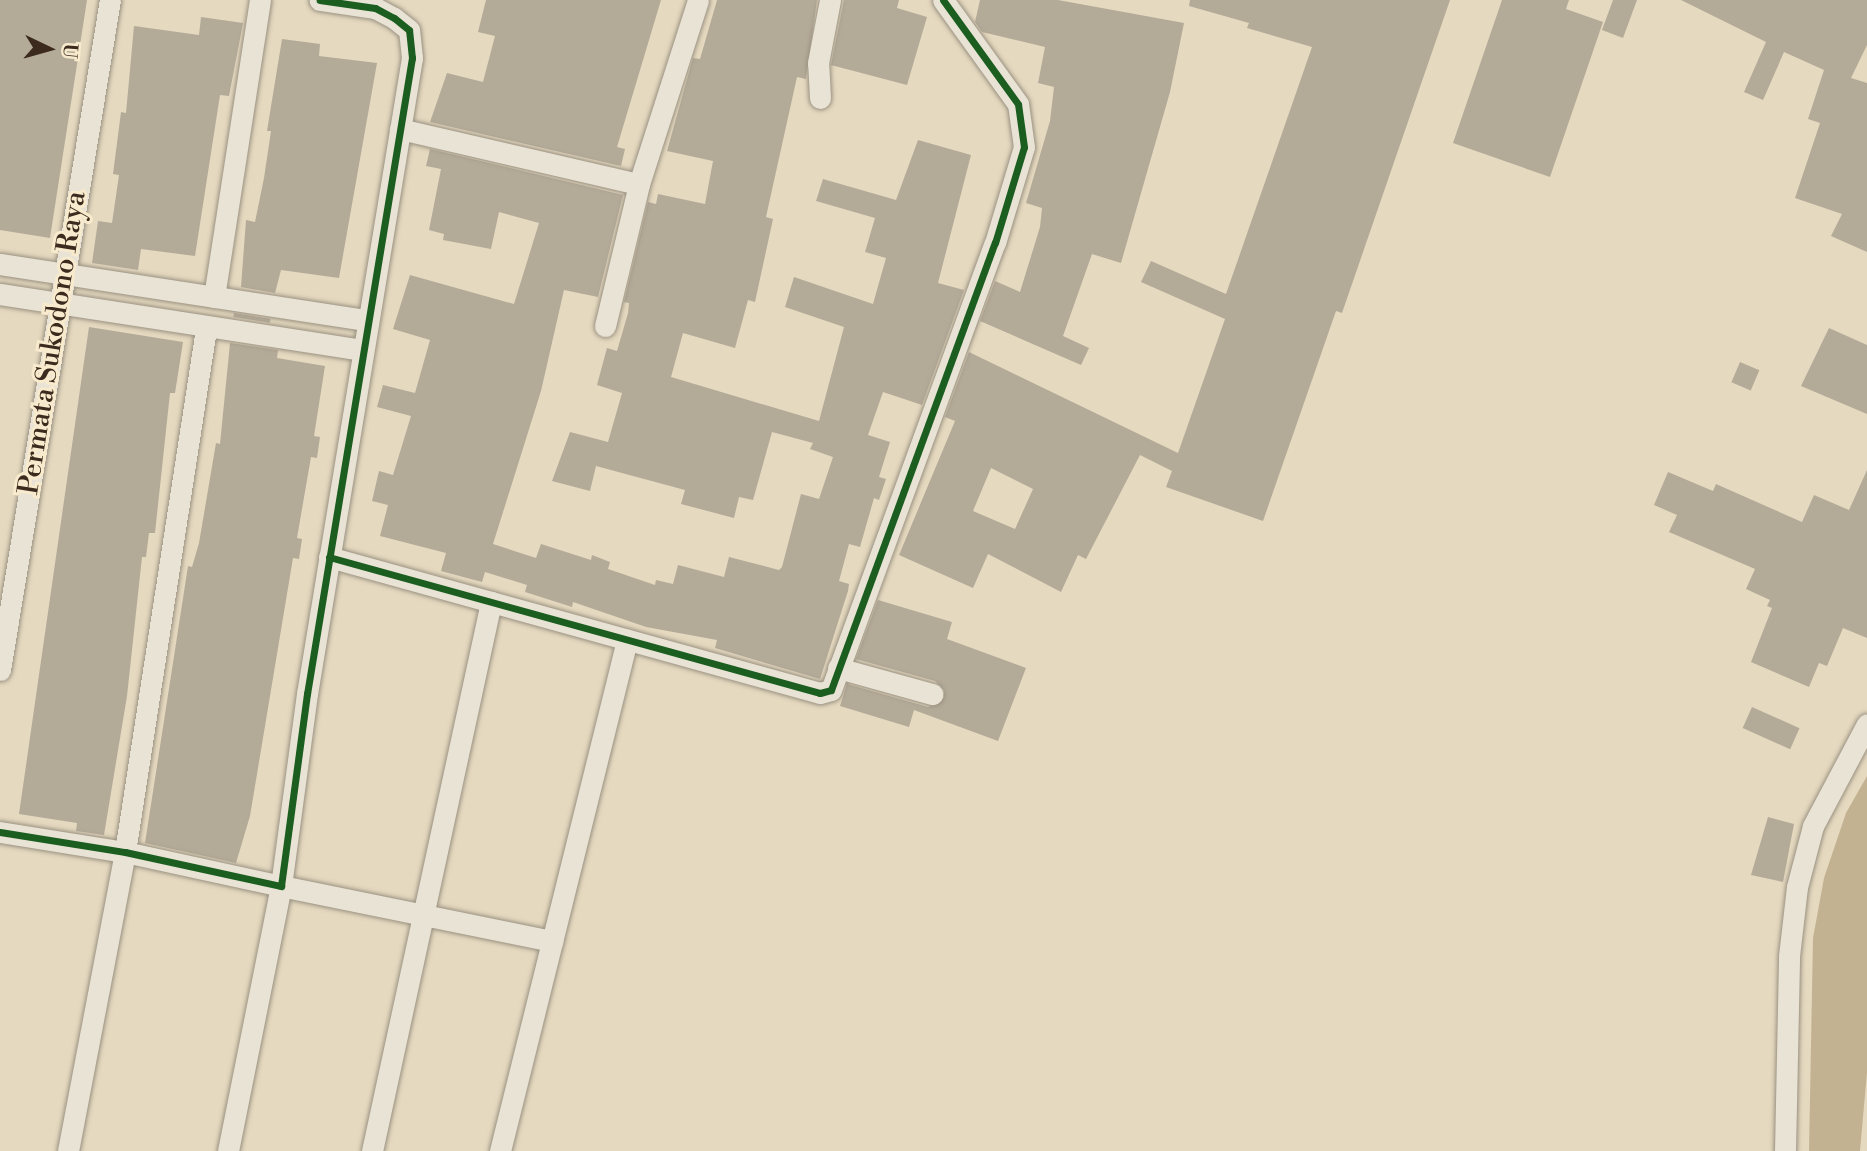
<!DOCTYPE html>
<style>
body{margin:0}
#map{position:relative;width:1867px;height:1151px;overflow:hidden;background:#e5d9bf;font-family:"Libre Bodoni",serif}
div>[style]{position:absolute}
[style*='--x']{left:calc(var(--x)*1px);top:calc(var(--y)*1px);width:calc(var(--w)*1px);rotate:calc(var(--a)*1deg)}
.water>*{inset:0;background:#c3b292}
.building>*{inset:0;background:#b4aa98;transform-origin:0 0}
.roads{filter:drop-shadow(0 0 2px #9a9181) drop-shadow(0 0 2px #9a9181)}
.minor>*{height:21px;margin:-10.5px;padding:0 10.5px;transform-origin:10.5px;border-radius:10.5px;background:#e9e3d6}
.cycleway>*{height:7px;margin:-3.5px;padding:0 3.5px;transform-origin:3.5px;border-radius:3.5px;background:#1b5e20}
span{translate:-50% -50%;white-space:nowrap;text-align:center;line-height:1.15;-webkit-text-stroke:6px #f8eacc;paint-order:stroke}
.street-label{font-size:28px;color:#3b2a1d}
.north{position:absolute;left:14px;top:14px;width:70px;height:70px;-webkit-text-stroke:5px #f8eacc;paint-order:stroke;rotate:95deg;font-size:19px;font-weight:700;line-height:28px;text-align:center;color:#3b2a1d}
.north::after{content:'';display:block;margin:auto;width:24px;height:32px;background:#3b2a1d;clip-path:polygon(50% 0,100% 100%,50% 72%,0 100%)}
</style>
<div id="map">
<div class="water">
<i style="clip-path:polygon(1867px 776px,1867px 1072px,1860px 1151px,1809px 1151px,1813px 938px,1824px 878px,1846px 813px)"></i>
</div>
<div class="building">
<i style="clip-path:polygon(0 0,87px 0,50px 238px,0 230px)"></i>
<i style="clip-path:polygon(486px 0,661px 0,617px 147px,625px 149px,621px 166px,430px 122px,447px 73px,483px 82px,495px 36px,478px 32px)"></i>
<i style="clip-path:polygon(717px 0,817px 0,806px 79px,797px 77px,766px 217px,773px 219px,755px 302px,748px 300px,735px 348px,683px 333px,671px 377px,819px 421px,844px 327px,785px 307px,794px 277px,873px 304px,886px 258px,865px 252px,875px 218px,816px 201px,823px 179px,896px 200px,918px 140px,971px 155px,938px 283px,964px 290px,922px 405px,883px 392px,868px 435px,890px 442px,879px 477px,886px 479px,879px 500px,874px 498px,860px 547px,849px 544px,839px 581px,849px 584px,848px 591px,820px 679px,715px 648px,717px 640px,646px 627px,573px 602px,572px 607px,525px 592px,527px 585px,485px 572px,482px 582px,441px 571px,446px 553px,380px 536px,388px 505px,372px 501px,379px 471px,393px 475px,411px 416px,377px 407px,383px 385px,415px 393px,430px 340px,393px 329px,410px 275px,514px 304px,539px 223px,499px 212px,491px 249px,443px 240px,444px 234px,429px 230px,441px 169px,426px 166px,430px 149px,623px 195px,598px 297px,564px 290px,541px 391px,493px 544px,536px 558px,541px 544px,591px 560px,592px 555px,610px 562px,608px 569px,655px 585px,656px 580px,673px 584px,678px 565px,724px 577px,729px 557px,779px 570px,782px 567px,801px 494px,819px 499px,833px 457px,810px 449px,813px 443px,772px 432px,753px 500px,739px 497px,734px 518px,681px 504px,685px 490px,596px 466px,590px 491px,552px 481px,570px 432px,608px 442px,622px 393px,597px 385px,607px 348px,617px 351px,628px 313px,629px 303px,624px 302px,648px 202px,656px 204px,658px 194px,705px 204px,713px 161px,667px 151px,693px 58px,700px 59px)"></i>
<i style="clip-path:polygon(844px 0,899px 0,897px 8px,927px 17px,907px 85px,831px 65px)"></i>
<i style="clip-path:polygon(980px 0,1058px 0,1184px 23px,1170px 92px,1121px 263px,1092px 254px,1063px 336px,1089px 348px,1081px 365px,980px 321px,995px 281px,1020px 292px,1040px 227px,1042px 208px,1026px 203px,1050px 121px,1054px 87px,1038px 83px,1045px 47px,982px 32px,975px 22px)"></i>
<i style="clip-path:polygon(evenodd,1190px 0,1450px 0,1342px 313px,1336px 311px,1263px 521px,1166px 487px,1172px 471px,1140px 455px,1086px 559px,1078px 555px,1061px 592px,988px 554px,973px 588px,899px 555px,955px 421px,945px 417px,969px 352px,1178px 453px,1225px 319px,1141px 282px,1151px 261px,1226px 294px,1312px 47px,1247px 28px,1249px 23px,1189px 6px,1190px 0,991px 468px,1033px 489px,1015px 529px,973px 511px,991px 468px)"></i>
<i style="clip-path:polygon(1502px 0,1569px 0,1566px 9px,1603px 22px,1550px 177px,1453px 143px)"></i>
<i style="clip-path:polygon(1613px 0,1637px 0,1623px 38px,1602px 30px)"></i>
<i style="clip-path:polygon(1681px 0,1867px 0,1867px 45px,1851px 78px,1867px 83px,1867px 252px,1831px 236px,1842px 214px,1795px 198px,1820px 123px,1808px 119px,1824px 70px,1784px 52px,1763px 100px,1744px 92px,1766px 42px)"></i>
<i style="clip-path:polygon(201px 17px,243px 23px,229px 96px,220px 95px,195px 256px,141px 249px,138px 270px,92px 263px,98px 221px,112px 223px,119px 175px,113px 174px,121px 112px,126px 113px,134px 26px,199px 35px)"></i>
<i style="clip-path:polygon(282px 39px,320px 44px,319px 56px,377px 63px,339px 278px,281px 270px,275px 293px,241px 287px,246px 220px,255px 222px,264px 178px,271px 131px,267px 131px)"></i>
<i style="left:234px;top:313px;width:37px;height:4px;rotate:9deg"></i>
<i style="clip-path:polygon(89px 327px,183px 342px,175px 393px,170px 393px,155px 533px,149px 533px,146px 557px,142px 557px,127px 696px,104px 835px,76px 831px,77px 823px,19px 814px)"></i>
<i style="clip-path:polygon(1829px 328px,1867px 345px,1867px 414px,1801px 386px)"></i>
<i style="clip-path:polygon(230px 343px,278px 350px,277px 358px,325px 366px,314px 436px,320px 437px,317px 458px,311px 457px,297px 538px,302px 539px,299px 559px,293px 558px,250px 816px,236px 863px,145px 843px,188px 566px,192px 567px,199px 543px,216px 443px,220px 444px)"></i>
<i style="left:1740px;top:362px;width:21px;height:22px;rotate:23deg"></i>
<i style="clip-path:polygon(1867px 470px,1867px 638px,1843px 628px,1827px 666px,1819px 663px,1809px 687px,1751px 662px,1772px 608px,1767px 606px,1770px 600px,1746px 589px,1755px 569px,1669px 532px,1677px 515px,1654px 505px,1668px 472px,1713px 491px,1716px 484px,1802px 522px,1814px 495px,1849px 510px)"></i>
<i style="clip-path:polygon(878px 600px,952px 622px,947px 639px,1026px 668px,998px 741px,914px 710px,909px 727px,840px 706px,847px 684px,928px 707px,944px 698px,944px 690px,935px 681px,856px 659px)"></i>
<i style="left:1752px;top:707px;width:52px;height:23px;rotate:24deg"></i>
<i style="clip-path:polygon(1768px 817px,1794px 824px,1783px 882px,1751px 875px)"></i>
</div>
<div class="roads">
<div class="minor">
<i style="--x:820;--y:98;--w:35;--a:-93"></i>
<i style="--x:818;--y:63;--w:64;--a:-79.2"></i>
<i style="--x:400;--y:129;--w:245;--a:13"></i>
<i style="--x:0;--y:264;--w:372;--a:8.7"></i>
<i style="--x:0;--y:294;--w:366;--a:8.8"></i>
<i style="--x:214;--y:297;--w:301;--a:-81.2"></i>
<i style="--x:605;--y:326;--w:146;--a:-76.5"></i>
<i style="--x:639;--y:184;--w:193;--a:-72.2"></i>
<i style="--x:329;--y:557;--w:509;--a:15.48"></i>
<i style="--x:820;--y:693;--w:11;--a:-15"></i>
<i style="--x:831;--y:690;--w:476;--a:-69.9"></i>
<i style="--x:995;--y:243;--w:100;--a:-73.2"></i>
<i style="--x:1024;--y:147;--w:43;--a:-97.9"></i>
<i style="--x:1018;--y:104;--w:128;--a:-125.8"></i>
<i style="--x:838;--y:668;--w:98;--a:15.5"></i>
<i style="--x:0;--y:670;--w:679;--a:-80.68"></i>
<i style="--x:0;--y:832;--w:127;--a:9.1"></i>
<i style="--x:125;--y:852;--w:160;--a:12.3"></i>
<i style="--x:281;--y:886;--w:194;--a:-82.3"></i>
<i style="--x:307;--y:694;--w:645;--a:-80.63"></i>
<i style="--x:412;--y:58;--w:28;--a:-96"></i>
<i style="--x:409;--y:30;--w:19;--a:-141"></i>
<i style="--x:394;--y:18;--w:21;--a:-152"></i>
<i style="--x:375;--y:8;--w:56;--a:-171.7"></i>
<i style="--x:68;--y:1151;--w:304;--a:-79.2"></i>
<i style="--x:125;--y:852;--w:529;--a:-81.2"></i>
<i style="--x:228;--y:1151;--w:270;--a:-78.7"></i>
<i style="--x:281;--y:886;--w:277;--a:11.5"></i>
<i style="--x:372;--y:1151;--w:562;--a:-77.77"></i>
<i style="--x:500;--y:1151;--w:527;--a:-76.04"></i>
<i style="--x:1785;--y:1151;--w:195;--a:-88.8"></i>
<i style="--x:1789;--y:956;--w:69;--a:-83.4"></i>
<i style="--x:1797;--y:887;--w:63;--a:-75.3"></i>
<i style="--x:1813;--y:826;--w:115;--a:-62.1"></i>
</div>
</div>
<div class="cycleway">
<i style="--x:329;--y:557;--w:509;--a:15.48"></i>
<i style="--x:820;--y:693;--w:11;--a:-15"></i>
<i style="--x:831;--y:690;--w:476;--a:-69.9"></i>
<i style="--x:995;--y:243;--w:100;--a:-73.2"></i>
<i style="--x:1024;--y:147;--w:43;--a:-97.9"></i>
<i style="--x:1018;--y:104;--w:128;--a:-125.8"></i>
<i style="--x:0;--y:832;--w:127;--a:9.1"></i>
<i style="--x:125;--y:852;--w:160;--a:12.3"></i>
<i style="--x:281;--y:886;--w:194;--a:-82.3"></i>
<i style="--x:307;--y:694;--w:645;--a:-80.63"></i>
<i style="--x:412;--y:58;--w:28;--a:-96"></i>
<i style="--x:409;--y:30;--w:19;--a:-141"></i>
<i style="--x:394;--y:18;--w:21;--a:-152"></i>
<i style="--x:375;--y:8;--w:56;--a:-171.7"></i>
</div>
<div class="street-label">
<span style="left:53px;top:343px;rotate:-81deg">Permata Sukodono Raya</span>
</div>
<div class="north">U</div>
</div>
